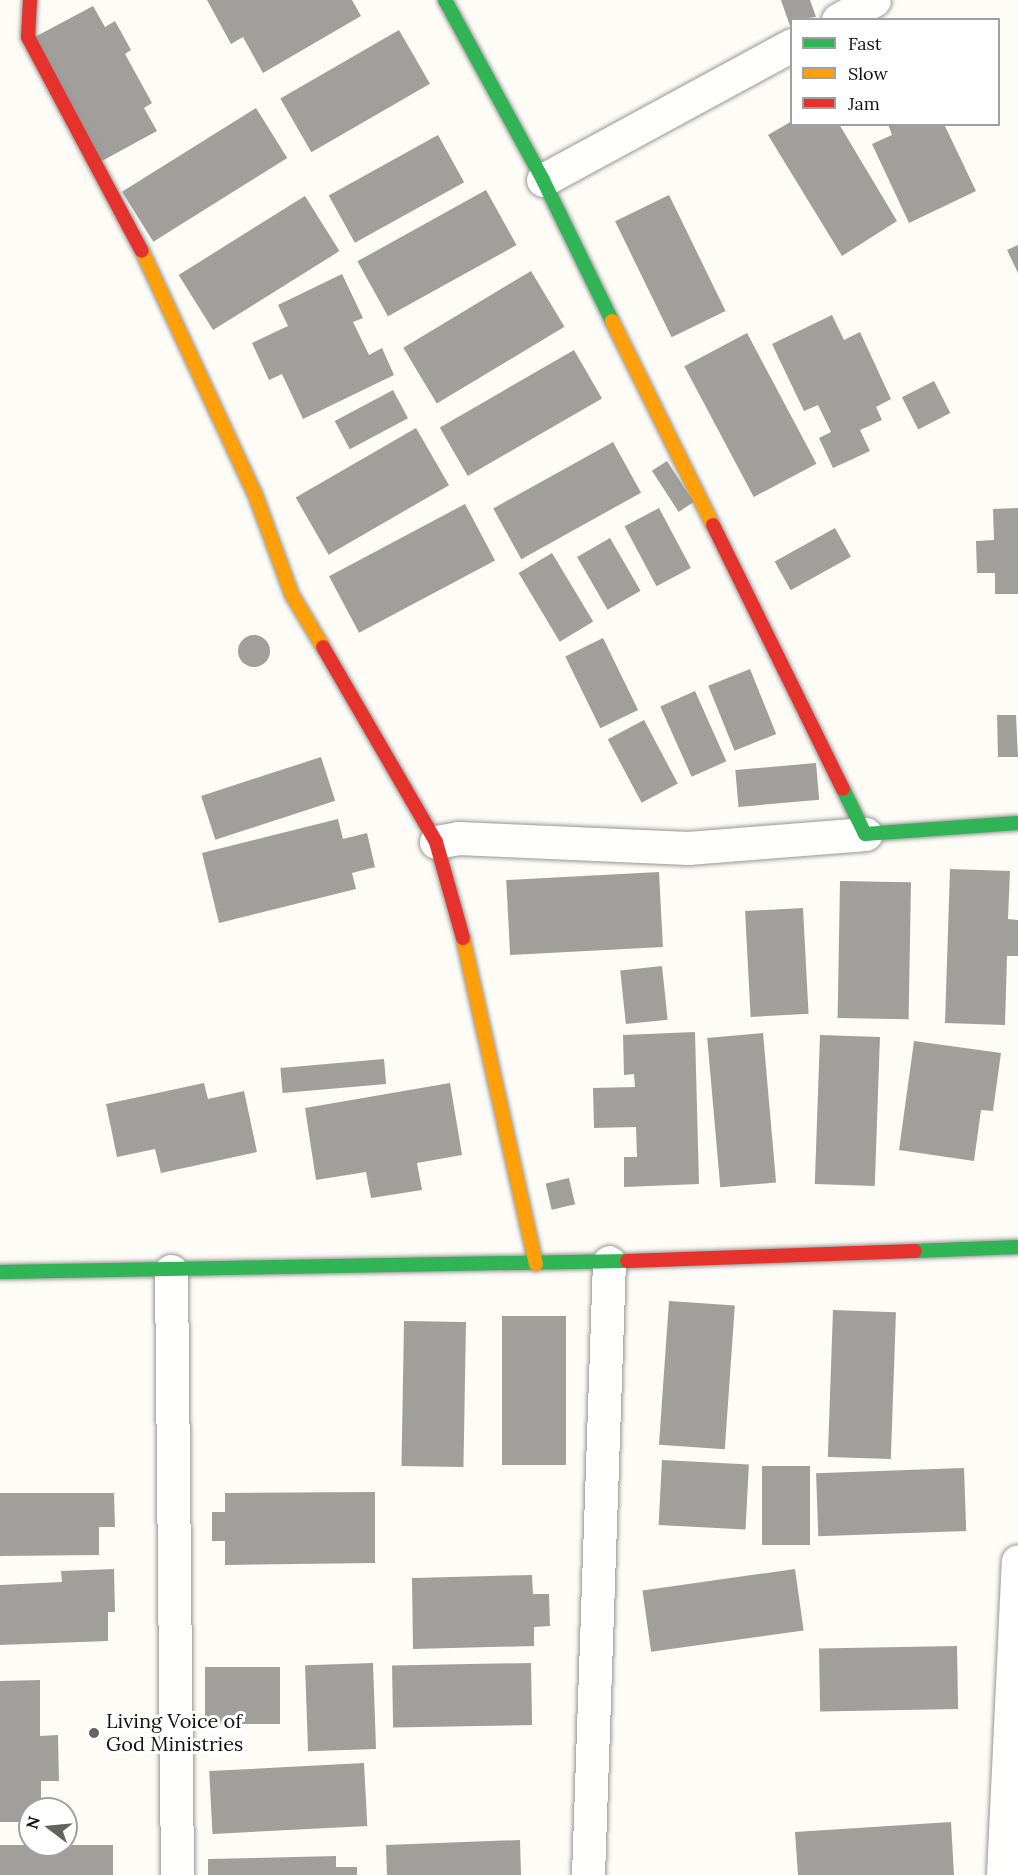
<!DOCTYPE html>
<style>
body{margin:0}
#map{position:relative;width:1018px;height:1875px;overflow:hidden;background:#fdfcf7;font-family:Lora,serif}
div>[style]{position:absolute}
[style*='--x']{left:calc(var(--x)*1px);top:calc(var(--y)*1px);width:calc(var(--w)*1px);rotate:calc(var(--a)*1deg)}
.building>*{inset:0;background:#a19f9c;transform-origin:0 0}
.round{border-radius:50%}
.roads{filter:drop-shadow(0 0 2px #979795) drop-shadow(0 0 2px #979795)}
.street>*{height:33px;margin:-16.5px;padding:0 16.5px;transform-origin:16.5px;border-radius:16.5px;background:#fffffe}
.fast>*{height:14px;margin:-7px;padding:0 7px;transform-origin:7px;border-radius:7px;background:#30b455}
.slow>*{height:14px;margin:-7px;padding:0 7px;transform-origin:7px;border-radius:7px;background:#ff9f0a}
.jam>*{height:14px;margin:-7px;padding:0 7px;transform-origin:7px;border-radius:7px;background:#e5322d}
.dots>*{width:16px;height:16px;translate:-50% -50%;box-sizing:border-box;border:3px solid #fff;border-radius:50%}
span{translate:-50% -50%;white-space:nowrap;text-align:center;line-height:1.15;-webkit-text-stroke:6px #fff;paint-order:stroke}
.poi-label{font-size:20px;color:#111}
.left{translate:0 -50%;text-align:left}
.legend{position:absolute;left:790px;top:18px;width:210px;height:108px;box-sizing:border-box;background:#fff;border:2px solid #a0a0a0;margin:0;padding:8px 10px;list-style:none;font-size:18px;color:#111}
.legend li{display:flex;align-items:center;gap:12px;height:30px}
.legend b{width:30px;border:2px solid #a0a0a0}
.north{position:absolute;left:18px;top:1797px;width:60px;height:60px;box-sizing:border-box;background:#fff;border:2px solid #a0a0a0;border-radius:50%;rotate:286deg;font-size:16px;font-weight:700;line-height:24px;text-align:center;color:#111}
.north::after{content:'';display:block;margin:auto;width:21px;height:27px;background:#646362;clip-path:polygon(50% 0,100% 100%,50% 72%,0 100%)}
</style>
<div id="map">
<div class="building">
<i style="clip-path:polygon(207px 0,352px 0,361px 16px,263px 73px,243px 37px,231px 44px)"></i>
<i style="clip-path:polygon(781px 0,810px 0,816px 17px,792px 20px,791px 29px)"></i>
<i style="clip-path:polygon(93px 6px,105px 27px,115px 21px,131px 50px,125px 54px,152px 103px,144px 108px,157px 131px,100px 162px,33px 38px)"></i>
<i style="left:399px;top:30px;width:62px;height:137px;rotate:60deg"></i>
<i style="left:256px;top:108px;width:59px;height:158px;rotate:58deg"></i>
<i style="clip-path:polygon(792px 121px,839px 124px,897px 221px,842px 256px,768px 135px)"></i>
<i style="clip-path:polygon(888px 124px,944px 124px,976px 191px,909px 223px,872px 144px,892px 135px)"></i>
<i style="left:438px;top:135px;width:54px;height:125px;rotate:61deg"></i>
<i style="left:486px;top:190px;width:63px;height:147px;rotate:61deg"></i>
<i style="left:669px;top:195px;width:129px;height:60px;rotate:64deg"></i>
<i style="left:305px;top:196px;width:65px;height:149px;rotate:58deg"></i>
<i style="clip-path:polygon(1018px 245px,1018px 273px,1007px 250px)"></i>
<i style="left:531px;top:271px;width:65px;height:149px;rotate:59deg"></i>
<i style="clip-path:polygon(342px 274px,363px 318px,353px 322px,369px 355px,382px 348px,394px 375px,303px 419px,282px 374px,269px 380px,252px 343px,288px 326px,278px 305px)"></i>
<i style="clip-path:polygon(832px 315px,844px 340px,860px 332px,891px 399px,876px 407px,882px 420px,860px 430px,870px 451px,833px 468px,819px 438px,831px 432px,818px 405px,804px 411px,772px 344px)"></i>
<i style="left:747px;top:333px;width:148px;height:71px;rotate:62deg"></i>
<i style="left:574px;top:350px;width:56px;height:155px;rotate:60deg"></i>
<i style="left:934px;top:381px;width:36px;height:36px;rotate:63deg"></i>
<i style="left:393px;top:390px;width:32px;height:66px;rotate:62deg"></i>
<i style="left:416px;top:428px;width:66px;height:139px;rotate:60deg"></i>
<i style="left:613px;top:442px;width:58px;height:137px;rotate:61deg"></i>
<i style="left:667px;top:461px;width:49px;height:18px;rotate:57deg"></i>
<i style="left:465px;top:504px;width:64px;height:154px;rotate:62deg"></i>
<i style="left:659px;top:508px;width:68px;height:39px;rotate:62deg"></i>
<i style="clip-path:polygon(1018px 508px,1018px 594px,995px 594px,995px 573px,977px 573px,976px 541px,994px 540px,993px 509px)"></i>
<i style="left:835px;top:528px;width:33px;height:69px;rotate:61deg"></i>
<i style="left:610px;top:538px;width:61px;height:38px;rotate:60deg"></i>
<i style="left:552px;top:553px;width:80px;height:39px;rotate:59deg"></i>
<i class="round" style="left:238px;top:635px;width:32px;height:32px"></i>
<i style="left:603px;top:638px;width:80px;height:42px;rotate:64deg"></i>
<i style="left:750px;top:669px;width:70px;height:45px;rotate:68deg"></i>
<i style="left:695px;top:691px;width:77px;height:38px;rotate:66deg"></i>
<i style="clip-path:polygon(1015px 695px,1018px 757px,998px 757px,997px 715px,1016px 715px)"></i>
<i style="left:644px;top:720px;width:72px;height:41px;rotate:62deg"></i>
<i style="left:321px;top:757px;width:46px;height:126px;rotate:72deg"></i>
<i style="left:816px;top:763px;width:37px;height:81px;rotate:85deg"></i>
<i style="clip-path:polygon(338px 819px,343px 839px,367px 833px,375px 867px,352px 873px,356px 889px,219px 923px,202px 853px)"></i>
<i style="clip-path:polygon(950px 869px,1010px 871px,1008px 919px,1018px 920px,1018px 956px,1007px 956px,1005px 1025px,945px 1023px)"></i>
<i style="left:659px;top:872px;width:75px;height:153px;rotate:87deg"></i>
<i style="left:840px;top:881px;width:71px;height:137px;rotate:1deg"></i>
<i style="left:803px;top:908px;width:106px;height:58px;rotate:87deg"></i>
<i style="left:662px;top:966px;width:54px;height:42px;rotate:84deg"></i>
<i style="clip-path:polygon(695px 1032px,699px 1184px,624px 1187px,624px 1157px,637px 1157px,636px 1127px,594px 1128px,593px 1088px,635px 1087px,634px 1074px,624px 1075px,623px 1035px)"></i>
<i style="left:763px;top:1033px;width:150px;height:56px;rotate:85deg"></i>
<i style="left:820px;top:1035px;width:60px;height:149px;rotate:2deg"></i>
<i style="clip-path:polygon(914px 1041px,1001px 1053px,993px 1111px,981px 1110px,974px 1161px,899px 1150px)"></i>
<i style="left:384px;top:1059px;width:25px;height:104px;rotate:85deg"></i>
<i style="clip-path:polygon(204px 1083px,208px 1099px,244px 1091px,257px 1152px,161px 1173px,155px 1149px,117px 1157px,106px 1104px)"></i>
<i style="clip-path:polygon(450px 1083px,462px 1155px,417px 1163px,422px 1190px,371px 1198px,366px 1172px,316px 1180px,305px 1108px)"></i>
<i style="left:569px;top:1178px;width:27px;height:24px;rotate:77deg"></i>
<i style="left:669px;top:1301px;width:66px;height:144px;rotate:4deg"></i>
<i style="left:833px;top:1310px;width:63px;height:147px;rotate:2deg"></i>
<i style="left:566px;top:1316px;width:149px;height:64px;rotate:90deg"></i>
<i style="left:404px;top:1321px;width:62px;height:145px;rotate:1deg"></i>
<i style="left:662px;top:1460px;width:87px;height:65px;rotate:3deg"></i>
<i style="left:762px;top:1466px;width:48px;height:79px"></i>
<i style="left:964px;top:1468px;width:63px;height:148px;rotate:88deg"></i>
<i style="clip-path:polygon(375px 1492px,375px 1563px,225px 1565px,225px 1541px,212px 1541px,212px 1512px,225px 1512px,225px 1493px)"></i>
<i style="clip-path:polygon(0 1493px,114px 1493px,115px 1527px,99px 1527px,99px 1555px,0 1556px)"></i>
<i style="clip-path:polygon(114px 1569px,115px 1612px,108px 1612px,108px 1641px,0 1645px,0 1585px,62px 1582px,61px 1571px)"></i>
<i style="left:795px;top:1569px;width:62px;height:154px;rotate:82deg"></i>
<i style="clip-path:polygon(532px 1575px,533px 1594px,549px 1594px,550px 1626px,534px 1627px,534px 1646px,413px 1649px,412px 1578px)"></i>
<i style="left:957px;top:1646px;width:63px;height:138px;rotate:89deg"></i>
<i style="left:373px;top:1663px;width:86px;height:68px;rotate:88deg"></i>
<i style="left:531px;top:1663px;width:62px;height:139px;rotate:89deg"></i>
<i style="left:205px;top:1667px;width:75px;height:57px"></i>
<i style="clip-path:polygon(40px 1680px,40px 1736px,58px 1735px,59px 1781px,41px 1781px,41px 1809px,30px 1809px,30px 1822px,0 1822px,0 1681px)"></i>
<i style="left:364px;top:1763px;width:63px;height:155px;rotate:87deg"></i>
<i style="clip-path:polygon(951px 1822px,954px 1875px,798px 1875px,795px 1832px)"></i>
<i style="clip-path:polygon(520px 1840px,521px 1875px,387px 1875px,386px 1845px)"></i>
<i style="left:113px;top:1845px;width:30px;height:113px;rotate:90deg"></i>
<i style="clip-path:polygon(336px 1856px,336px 1867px,357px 1867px,357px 1875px,208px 1875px,208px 1859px)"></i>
</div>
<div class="roads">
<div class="street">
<i style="--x:838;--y:20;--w:41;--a:-29.1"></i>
<i style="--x:543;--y:180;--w:283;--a:-28.5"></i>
<i style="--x:436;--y:842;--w:22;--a:-10"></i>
<i style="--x:458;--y:838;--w:230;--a:2.5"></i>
<i style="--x:688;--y:848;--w:178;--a:-4.5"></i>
<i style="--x:171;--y:1271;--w:604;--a:89.43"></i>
<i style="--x:588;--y:1875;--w:613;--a:-88.04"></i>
<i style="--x:1003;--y:1875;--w:314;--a:-87.3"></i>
</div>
<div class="fast">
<i style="--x:445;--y:0;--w:205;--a:61.4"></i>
<i style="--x:543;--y:180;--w:157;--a:63.9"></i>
<i style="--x:843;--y:789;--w:50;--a:63.9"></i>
<i style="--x:865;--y:834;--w:153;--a:-4.1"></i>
<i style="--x:915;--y:1251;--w:103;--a:-2.2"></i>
<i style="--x:0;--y:1272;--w:627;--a:-1.01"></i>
</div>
<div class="slow">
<i style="--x:142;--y:251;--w:268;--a:65.1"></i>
<i style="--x:255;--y:494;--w:108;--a:69.9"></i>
<i style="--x:292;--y:595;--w:61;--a:59.2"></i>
<i style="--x:612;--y:321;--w:228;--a:63.7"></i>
<i style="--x:463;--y:938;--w:334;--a:77.4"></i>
</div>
<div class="jam">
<i style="--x:30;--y:0;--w:37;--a:93"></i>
<i style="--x:28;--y:37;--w:242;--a:62"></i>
<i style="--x:713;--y:525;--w:294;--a:63.8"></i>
<i style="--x:323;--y:647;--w:225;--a:59.9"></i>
<i style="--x:436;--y:842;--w:100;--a:74.3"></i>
<i style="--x:627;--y:1261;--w:288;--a:-2"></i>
</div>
</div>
<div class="dots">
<i style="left:94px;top:1733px;background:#646362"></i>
</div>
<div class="poi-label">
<span class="left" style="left:106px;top:1732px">Living Voice of<br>God Ministries</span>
</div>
<ul class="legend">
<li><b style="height:8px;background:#30b455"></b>Fast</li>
<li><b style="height:8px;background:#ff9f0a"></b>Slow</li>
<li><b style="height:8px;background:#e5322d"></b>Jam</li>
</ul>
<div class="north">N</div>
</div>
